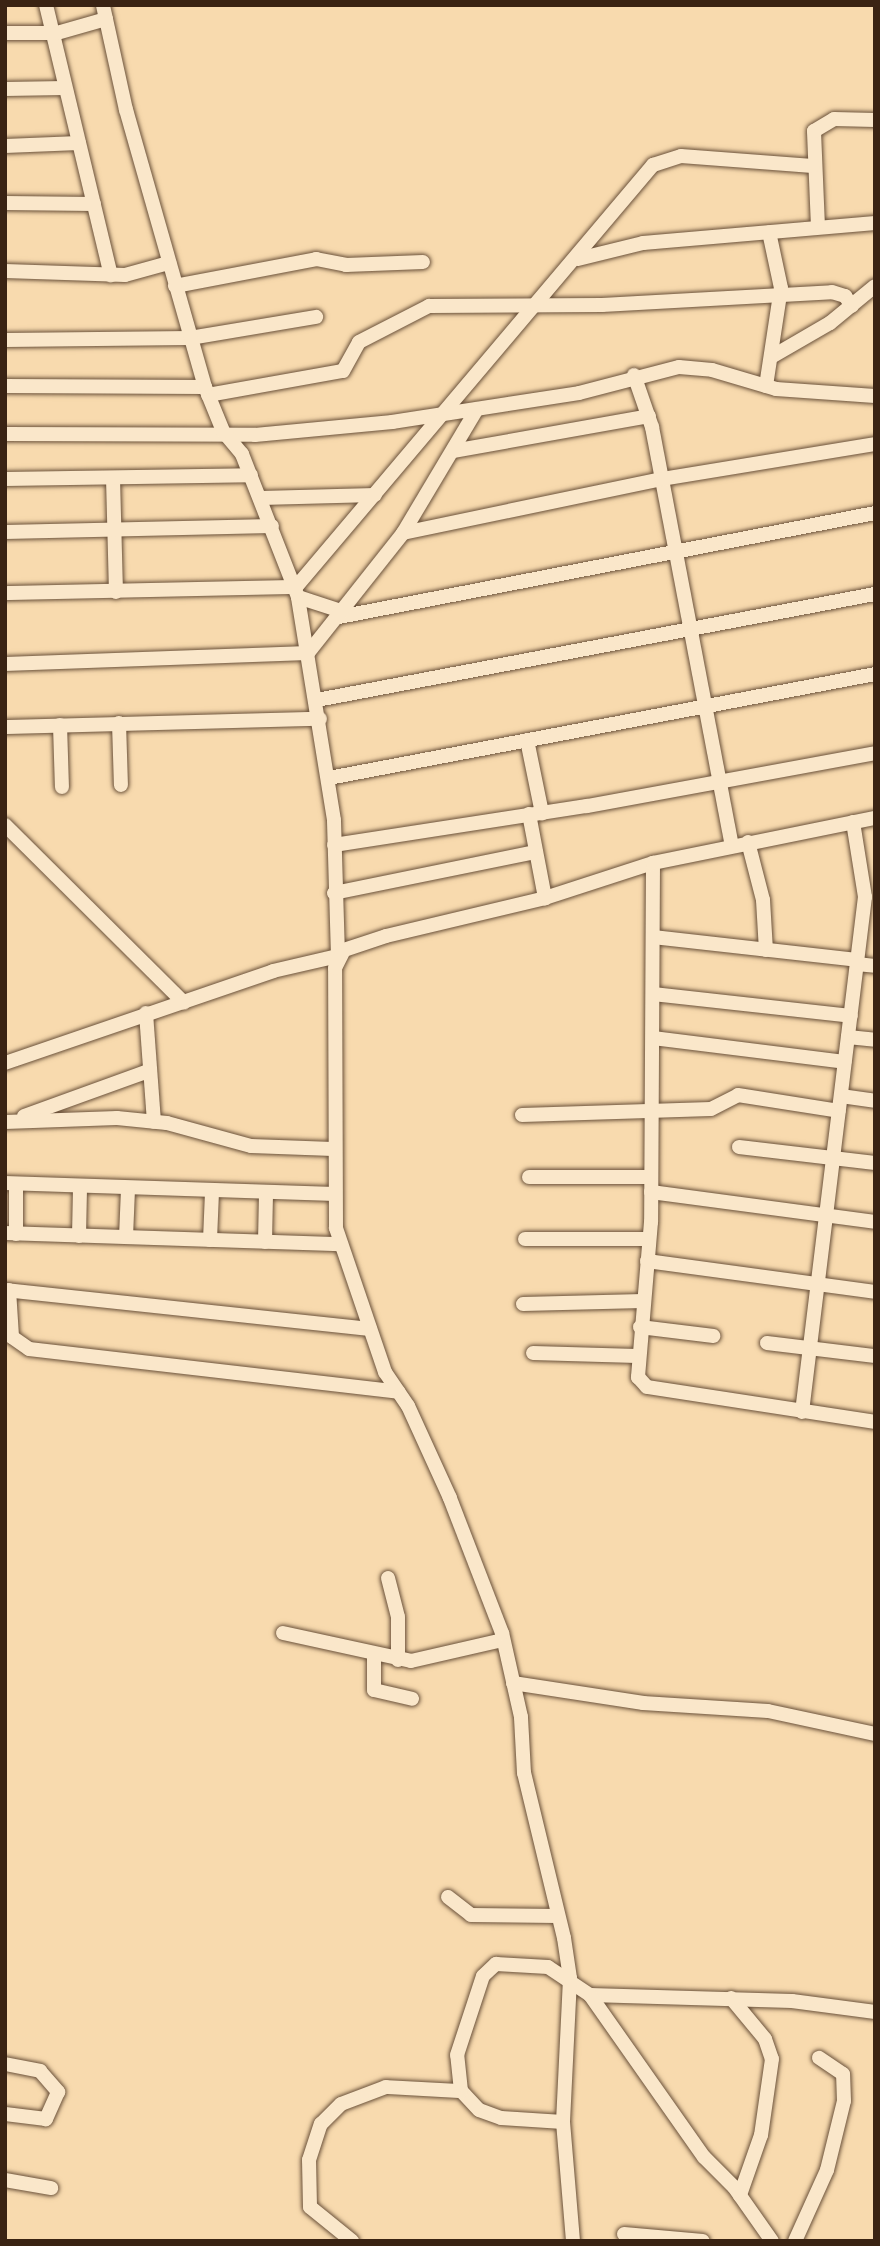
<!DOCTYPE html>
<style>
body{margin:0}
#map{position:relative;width:880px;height:2246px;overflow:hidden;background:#f8daae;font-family:"EB Garamond",serif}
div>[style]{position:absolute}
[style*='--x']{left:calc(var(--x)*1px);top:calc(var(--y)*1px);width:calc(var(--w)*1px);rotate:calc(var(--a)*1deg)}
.roads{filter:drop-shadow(0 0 2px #6a513a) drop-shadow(0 0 2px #6a513a)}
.minor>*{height:14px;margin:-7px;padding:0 7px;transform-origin:7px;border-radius:7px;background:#fae7ca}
span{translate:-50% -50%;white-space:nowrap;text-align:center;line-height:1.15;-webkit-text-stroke:5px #fae7ca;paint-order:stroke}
.frame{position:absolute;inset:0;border:7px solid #3a2313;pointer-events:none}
</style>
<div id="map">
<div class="roads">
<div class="minor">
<i style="--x:46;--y:5;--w:278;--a:76.5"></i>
<i style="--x:5;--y:33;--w:52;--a:0"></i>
<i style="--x:57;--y:33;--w:51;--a:-15.9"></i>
<i style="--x:5;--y:89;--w:60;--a:-1"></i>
<i style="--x:5;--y:146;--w:74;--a:-2.3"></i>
<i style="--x:5;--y:203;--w:89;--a:0.6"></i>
<i style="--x:818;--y:227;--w:96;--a:-92.4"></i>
<i style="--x:814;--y:131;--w:23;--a:-31"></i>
<i style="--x:834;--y:119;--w:41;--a:1.4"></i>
<i style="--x:578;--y:259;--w:67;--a:-13.8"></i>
<i style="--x:643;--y:243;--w:233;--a:-4.9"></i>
<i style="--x:5;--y:271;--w:120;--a:1.9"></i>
<i style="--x:125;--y:275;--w:46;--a:-15.3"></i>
<i style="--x:175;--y:286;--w:144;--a:-10.8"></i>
<i style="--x:316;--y:259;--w:31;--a:11"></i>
<i style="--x:346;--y:265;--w:77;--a:-2.2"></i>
<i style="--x:5;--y:340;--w:185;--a:-0.6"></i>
<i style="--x:190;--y:338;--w:128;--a:-9.5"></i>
<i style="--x:773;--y:356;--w:66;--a:-30.1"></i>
<i style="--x:830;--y:323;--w:58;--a:-39.4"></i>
<i style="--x:634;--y:375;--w:55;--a:70.9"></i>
<i style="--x:652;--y:427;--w:426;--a:79.2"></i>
<i style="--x:5;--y:386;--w:200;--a:0.3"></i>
<i style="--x:766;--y:386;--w:99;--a:-81.3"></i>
<i style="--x:781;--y:288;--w:57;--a:-102.1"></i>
<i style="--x:208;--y:395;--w:137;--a:-10.1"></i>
<i style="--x:343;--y:371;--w:33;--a:-61"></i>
<i style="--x:359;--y:342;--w:79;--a:-27.2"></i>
<i style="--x:429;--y:306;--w:173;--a:-0.3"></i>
<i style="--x:602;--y:305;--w:230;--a:-3.2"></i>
<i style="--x:832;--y:292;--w:14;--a:17"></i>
<i style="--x:845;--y:296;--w:12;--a:55"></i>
<i style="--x:5;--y:434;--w:250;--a:0.2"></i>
<i style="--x:255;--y:435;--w:138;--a:-5.4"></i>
<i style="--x:392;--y:422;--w:189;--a:-8.8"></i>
<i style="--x:579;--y:393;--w:103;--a:-14.6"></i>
<i style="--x:679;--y:367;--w:33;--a:5"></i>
<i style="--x:712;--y:370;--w:67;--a:16.5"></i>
<i style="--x:776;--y:389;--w:99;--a:4"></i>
<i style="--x:453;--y:451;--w:199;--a:-10.1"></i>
<i style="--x:113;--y:478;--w:114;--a:88.5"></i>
<i style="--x:5;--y:479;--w:246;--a:-0.9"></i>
<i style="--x:261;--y:498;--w:114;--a:-1.5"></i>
<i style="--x:5;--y:532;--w:267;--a:-1.3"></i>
<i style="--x:403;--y:533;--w:265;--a:-11.8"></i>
<i style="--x:662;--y:479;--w:216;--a:-9.3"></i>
<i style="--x:5;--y:593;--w:291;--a:-1.2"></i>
<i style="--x:296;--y:587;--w:553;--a:-49.77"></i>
<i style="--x:653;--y:165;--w:29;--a:-18"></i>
<i style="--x:681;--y:156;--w:132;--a:4.3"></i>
<i style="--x:298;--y:597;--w:48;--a:18.1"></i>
<i style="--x:339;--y:617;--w:546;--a:-10.98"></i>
<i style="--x:5;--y:664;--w:303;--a:-2.1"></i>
<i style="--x:308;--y:653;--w:153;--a:-51.6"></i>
<i style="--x:403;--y:533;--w:144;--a:-59.2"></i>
<i style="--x:317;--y:700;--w:568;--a:-10.76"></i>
<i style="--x:119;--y:723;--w:62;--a:88.2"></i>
<i style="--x:60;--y:725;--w:62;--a:88.2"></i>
<i style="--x:5;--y:727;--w:315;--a:-1.5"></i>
<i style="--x:527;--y:740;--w:75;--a:78.4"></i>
<i style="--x:329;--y:778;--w:556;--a:-10.78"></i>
<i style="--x:529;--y:814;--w:86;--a:79.2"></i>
<i style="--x:5;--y:825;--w:252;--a:44.8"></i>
<i style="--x:748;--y:842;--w:60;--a:75.5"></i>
<i style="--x:763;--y:900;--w:50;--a:86.6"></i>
<i style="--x:334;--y:845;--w:256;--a:-8.8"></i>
<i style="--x:587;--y:806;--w:293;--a:-10.4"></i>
<i style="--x:653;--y:863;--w:359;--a:90.3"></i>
<i style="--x:651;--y:1222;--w:156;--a:94.8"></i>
<i style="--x:638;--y:1377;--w:13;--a:48"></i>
<i style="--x:647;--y:1387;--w:231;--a:8.7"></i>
<i style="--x:334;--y:893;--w:206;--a:-11.5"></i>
<i style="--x:653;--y:937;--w:205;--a:6.4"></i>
<i style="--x:857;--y:964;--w:18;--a:6"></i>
<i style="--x:653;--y:994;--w:199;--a:6.3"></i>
<i style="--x:146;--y:1013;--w:109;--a:85.8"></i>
<i style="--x:848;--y:1037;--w:27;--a:6"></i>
<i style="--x:653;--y:1038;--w:193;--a:7.1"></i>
<i style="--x:5;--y:1063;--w:283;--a:-18.9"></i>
<i style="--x:273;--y:971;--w:67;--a:-13"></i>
<i style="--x:338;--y:956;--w:136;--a:-91.7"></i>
<i style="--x:334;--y:820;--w:226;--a:-99.2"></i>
<i style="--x:298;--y:597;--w:154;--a:-111.4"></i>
<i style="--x:242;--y:454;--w:30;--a:-130"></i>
<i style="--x:223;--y:431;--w:48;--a:-112.2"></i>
<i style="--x:205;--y:387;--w:288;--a:-105.9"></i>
<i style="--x:126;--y:110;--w:107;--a:-102.4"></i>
<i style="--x:841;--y:1096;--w:34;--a:8"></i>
<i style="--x:522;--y:1115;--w:189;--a:-1.8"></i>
<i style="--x:711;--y:1109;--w:30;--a:-27"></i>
<i style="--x:738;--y:1095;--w:102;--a:9"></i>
<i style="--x:24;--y:1116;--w:132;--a:-19.9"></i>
<i style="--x:5;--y:1122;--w:112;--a:-2"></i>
<i style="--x:117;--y:1118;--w:50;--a:5.7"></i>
<i style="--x:167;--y:1123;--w:87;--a:15.3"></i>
<i style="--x:251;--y:1146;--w:82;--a:2.1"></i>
<i style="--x:739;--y:1147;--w:137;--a:6.7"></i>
<i style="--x:529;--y:1177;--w:122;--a:0"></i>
<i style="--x:5;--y:1183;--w:330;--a:1.9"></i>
<i style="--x:651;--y:1192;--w:226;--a:7.6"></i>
<i style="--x:5;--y:1233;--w:336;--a:1.9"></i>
<i style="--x:16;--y:1234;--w:50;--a:-90"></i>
<i style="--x:79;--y:1236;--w:49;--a:-88.8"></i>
<i style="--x:126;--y:1237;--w:47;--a:-87.6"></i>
<i style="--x:525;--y:1239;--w:124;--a:0"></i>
<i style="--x:210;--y:1240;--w:48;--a:-87.6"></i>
<i style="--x:265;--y:1242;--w:49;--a:-88.8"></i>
<i style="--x:647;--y:1261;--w:230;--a:7.7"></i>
<i style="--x:5;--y:1290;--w:367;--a:6.1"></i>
<i style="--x:9;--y:1290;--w:47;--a:86.3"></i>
<i style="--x:12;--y:1337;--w:21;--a:35"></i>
<i style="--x:29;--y:1349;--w:372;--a:6.6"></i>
<i style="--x:523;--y:1304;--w:120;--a:-1.4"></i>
<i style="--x:640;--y:1327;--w:74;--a:7"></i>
<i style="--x:767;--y:1343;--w:109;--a:6.9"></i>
<i style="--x:533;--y:1353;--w:104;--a:1.7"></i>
<i style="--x:802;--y:1412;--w:519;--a:-83.03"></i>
<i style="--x:865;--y:897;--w:76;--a:-99.1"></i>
<i style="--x:388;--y:1578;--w:40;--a:75.6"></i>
<i style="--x:398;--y:1617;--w:43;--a:90"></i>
<i style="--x:283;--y:1633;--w:131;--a:12.3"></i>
<i style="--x:411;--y:1661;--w:94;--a:-12.9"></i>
<i style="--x:374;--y:1654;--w:36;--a:90"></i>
<i style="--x:374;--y:1690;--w:39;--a:13"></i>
<i style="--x:513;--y:1683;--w:132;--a:8.7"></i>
<i style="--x:643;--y:1703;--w:125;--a:3.7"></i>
<i style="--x:768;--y:1711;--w:109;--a:12.1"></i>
<i style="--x:448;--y:1897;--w:29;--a:38"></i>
<i style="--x:471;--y:1915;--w:86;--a:0.7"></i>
<i style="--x:590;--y:1995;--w:202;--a:1.7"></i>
<i style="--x:792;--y:2001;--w:84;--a:7.5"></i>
<i style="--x:731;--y:1998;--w:53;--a:50.3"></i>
<i style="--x:765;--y:2039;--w:21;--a:71"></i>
<i style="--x:772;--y:2059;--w:77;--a:98.2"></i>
<i style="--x:761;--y:2135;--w:64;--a:109.3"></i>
<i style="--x:5;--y:2064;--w:36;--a:11"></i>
<i style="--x:40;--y:2071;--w:28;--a:49"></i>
<i style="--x:58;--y:2092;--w:30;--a:114"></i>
<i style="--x:46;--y:2119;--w:41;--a:-173"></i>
<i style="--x:563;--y:2122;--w:62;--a:-176.3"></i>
<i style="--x:501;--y:2118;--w:23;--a:-160"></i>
<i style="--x:479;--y:2110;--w:26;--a:-133"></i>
<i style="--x:461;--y:2091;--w:36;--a:-96"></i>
<i style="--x:457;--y:2055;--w:83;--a:-71.8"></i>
<i style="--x:483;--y:1976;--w:18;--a:-43"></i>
<i style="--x:496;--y:1964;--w:52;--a:3.3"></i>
<i style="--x:548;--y:1967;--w:50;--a:33.7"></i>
<i style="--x:590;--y:1995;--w:198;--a:54.9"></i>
<i style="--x:704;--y:2157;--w:42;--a:45"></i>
<i style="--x:734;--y:2187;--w:66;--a:54.9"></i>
<i style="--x:5;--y:2180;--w:47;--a:9.9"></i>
<i style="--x:624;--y:2234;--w:79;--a:5.1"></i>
<i style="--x:352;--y:2241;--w:54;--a:-141"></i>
<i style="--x:310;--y:2207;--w:47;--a:-91.2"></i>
<i style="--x:309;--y:2160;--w:38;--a:-72"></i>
<i style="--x:321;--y:2124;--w:28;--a:-45"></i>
<i style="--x:341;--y:2104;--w:48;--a:-20.7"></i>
<i style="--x:386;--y:2087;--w:75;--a:3.1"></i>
<i style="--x:573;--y:2241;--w:119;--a:-94.8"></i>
<i style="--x:563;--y:2122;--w:144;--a:-87.2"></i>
<i style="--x:570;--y:1978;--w:40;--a:-98.5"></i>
<i style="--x:564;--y:1938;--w:170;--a:-103.6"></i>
<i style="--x:524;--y:1773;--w:56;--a:-93.1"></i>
<i style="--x:521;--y:1717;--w:86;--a:-102.7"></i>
<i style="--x:502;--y:1633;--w:145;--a:-111.1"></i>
<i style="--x:450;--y:1498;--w:101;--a:-114.5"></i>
<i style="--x:408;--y:1406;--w:41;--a:-124.1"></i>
<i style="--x:385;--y:1372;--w:152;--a:-108.8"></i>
<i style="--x:336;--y:1228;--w:260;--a:-90.2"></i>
<i style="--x:335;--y:968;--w:20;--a:-63"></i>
<i style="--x:344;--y:950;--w:44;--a:-18.4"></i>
<i style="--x:386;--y:936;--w:163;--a:-13.4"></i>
<i style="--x:545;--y:898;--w:114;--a:-18"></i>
<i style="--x:653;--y:863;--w:227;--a:-11.5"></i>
<i style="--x:795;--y:2241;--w:78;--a:-65.7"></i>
<i style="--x:827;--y:2170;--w:71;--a:-76.2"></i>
<i style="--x:844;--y:2101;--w:27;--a:-92"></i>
<i style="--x:843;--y:2074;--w:29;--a:-146"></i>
</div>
</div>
<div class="frame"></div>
</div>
